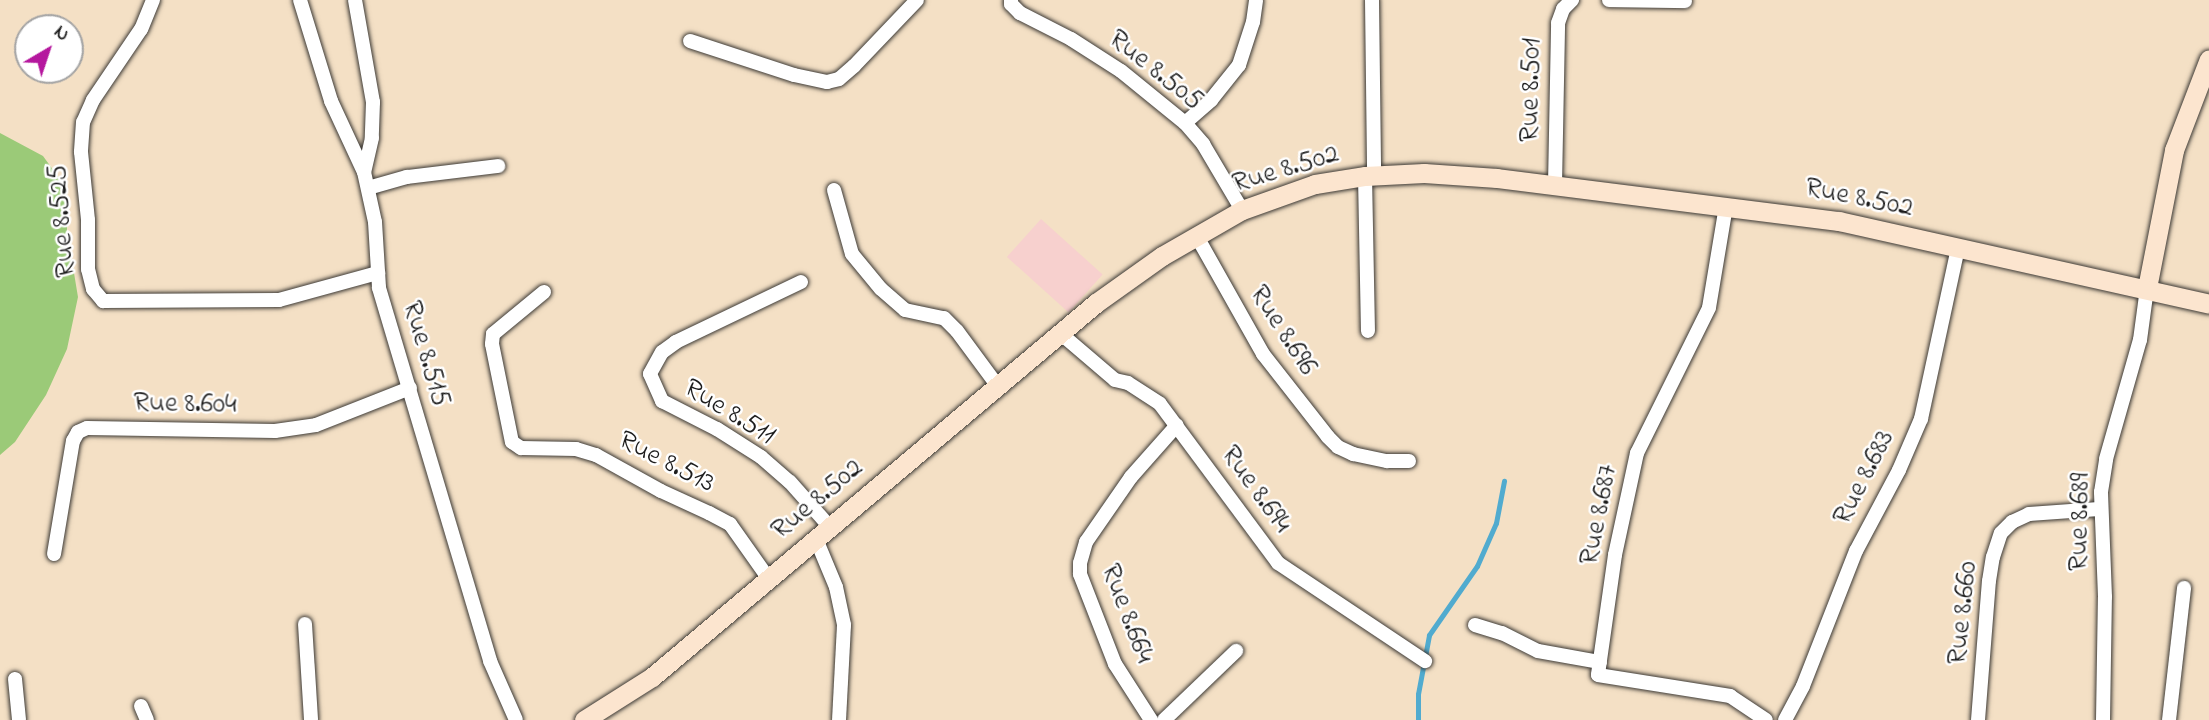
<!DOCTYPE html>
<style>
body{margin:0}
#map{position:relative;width:2209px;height:720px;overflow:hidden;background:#f4e0c5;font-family:"Indie Flower",sans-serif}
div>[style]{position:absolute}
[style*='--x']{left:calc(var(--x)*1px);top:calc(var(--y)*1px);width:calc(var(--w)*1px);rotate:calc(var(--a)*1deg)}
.built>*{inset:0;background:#f7d0ce;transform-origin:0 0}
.green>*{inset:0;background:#9bca78}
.stream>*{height:5px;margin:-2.5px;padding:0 2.5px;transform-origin:2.5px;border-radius:2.5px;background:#51abcf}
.roads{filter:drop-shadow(0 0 2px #3c3935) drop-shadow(0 0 2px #3c3935)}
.street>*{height:14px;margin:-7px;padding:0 7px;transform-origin:7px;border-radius:7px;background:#fff}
.secondary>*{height:19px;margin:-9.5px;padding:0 9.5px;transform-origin:9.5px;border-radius:9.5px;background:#fce5cf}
span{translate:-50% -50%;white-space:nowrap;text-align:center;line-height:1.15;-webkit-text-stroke:5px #fff;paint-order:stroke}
.street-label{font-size:28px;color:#1c1c1c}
.north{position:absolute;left:14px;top:14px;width:70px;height:70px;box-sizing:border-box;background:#fff;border:2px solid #a4a4a4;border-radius:50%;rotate:39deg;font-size:19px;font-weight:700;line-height:28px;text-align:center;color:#1c1c1c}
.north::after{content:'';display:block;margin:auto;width:24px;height:32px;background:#b5179e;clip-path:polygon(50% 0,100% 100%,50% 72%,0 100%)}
</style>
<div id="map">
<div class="built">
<i style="left:1041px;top:219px;width:83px;height:51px;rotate:42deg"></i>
</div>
<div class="green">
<i style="clip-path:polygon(0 133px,43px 156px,67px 189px,67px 231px,78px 297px,67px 349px,46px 395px,15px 442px,0 455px)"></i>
</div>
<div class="stream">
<i style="--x:1418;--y:720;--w:26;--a:-90"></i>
<i style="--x:1418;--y:694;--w:60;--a:-79.4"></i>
<i style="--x:1429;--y:635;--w:84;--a:-55.2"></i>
<i style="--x:1477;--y:566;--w:47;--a:-66.2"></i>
<i style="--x:1496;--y:523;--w:43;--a:-79.2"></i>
</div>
<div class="roads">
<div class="street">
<i style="--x:153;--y:0;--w:31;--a:112"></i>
<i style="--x:141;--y:29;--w:86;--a:124.1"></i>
<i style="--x:93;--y:100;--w:24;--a:114"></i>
<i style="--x:83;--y:122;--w:30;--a:94"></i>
<i style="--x:81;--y:152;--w:68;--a:84.1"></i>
<i style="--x:88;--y:220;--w:49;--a:90"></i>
<i style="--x:88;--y:269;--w:21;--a:76"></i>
<i style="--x:93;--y:289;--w:16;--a:50"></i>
<i style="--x:103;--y:301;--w:176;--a:-0.3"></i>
<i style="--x:279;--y:300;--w:103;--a:-15.3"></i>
<i style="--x:300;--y:0;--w:106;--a:72.9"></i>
<i style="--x:331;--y:101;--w:78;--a:65.1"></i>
<i style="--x:364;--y:172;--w:51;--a:77.6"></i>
<i style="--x:375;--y:222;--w:66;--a:86.5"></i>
<i style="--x:379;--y:288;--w:389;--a:73.4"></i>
<i style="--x:490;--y:661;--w:64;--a:66.2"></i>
<i style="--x:355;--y:0;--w:104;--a:80"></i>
<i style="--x:373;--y:102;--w:36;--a:92"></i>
<i style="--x:372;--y:138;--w:35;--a:103"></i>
<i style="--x:1011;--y:0;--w:4;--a:90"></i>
<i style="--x:1011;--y:4;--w:13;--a:45"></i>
<i style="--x:1020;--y:13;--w:57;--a:27"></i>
<i style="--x:1071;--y:39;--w:59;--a:32.6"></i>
<i style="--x:1121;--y:71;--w:82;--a:39.1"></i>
<i style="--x:1185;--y:123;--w:28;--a:49"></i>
<i style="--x:1203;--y:144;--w:77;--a:59.4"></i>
<i style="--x:1372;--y:0;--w:175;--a:89.3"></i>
<i style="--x:1609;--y:0;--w:76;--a:0.8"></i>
<i style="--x:690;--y:41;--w:109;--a:18.1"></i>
<i style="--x:794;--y:75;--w:34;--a:12"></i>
<i style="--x:827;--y:82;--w:12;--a:-14"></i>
<i style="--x:839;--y:79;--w:20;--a:-41"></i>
<i style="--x:854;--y:66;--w:91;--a:-46.3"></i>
<i style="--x:1185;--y:123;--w:35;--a:-41"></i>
<i style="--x:1211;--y:100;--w:45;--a:-51.3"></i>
<i style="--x:1239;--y:65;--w:45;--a:-72"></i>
<i style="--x:1253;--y:22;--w:22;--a:-82"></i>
<i style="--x:1365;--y:176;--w:155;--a:88.9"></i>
<i style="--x:1555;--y:185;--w:162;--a:-88.9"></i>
<i style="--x:1558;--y:23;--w:15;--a:-70"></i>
<i style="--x:1563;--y:9;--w:13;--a:-45"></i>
<i style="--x:368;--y:188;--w:41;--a:-15.8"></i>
<i style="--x:407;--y:177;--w:92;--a:-6.9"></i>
<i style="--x:834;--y:190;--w:66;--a:74.3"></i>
<i style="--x:852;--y:254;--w:45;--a:50.4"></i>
<i style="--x:881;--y:289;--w:32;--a:41"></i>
<i style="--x:905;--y:310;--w:40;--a:12"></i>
<i style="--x:944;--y:318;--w:18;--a:45"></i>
<i style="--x:957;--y:331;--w:67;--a:53.5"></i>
<i style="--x:1726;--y:206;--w:103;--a:99.5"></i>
<i style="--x:1709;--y:308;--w:162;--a:116.4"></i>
<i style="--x:1637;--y:453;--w:104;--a:102.2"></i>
<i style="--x:1615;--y:555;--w:121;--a:98.1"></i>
<i style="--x:1598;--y:675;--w:134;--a:9"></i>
<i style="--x:1730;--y:696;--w:43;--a:33.7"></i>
<i style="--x:1196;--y:235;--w:137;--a:60.6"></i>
<i style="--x:1263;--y:354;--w:105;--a:51.9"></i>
<i style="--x:1328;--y:437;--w:14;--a:45"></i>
<i style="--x:1338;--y:447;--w:17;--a:25"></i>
<i style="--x:1353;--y:454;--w:35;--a:12"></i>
<i style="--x:1387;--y:461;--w:22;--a:0"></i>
<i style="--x:801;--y:282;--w:139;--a:154.4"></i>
<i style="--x:676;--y:342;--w:17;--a:144"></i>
<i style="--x:662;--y:352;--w:25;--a:119"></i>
<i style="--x:650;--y:374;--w:30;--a:66"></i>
<i style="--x:662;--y:401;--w:62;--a:27"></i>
<i style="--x:717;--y:429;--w:52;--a:32.5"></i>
<i style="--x:761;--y:457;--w:38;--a:41"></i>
<i style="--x:790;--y:482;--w:60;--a:48.4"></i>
<i style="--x:544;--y:292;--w:66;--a:140.5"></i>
<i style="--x:493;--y:334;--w:10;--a:96"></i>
<i style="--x:492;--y:344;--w:100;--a:78.5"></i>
<i style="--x:512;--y:442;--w:11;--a:34"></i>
<i style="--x:521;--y:448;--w:55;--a:1"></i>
<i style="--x:576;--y:449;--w:21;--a:17"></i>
<i style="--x:596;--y:455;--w:74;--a:29"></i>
<i style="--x:661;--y:491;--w:53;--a:24.6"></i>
<i style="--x:709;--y:513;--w:24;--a:28"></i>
<i style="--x:730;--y:524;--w:67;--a:54.7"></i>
<i style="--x:1060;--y:333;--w:72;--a:40.5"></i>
<i style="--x:1115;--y:380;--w:13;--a:13"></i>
<i style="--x:1128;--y:383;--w:38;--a:33"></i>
<i style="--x:1160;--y:404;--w:198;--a:53.4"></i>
<i style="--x:1278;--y:563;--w:177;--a:33.7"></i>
<i style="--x:816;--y:539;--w:52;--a:67.4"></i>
<i style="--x:836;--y:587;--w:39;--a:78"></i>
<i style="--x:844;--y:625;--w:95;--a:93"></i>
<i style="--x:54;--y:554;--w:115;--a:-80.5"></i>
<i style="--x:73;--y:441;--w:10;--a:-61"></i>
<i style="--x:78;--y:432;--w:10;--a:-24"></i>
<i style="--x:87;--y:428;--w:188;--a:0.9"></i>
<i style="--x:275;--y:431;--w:41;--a:-8.3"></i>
<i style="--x:316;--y:425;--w:101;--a:-21.5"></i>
<i style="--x:305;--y:624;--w:96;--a:86.4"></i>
<i style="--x:1475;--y:625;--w:28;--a:17"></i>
<i style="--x:1502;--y:633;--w:40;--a:26.6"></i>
<i style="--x:1538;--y:651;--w:63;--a:10.1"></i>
<i style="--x:15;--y:679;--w:41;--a:84.4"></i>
<i style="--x:141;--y:706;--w:15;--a:67"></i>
<i style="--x:1151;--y:720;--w:67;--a:-122.7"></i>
<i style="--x:1115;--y:664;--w:97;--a:-111.3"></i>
<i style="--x:1080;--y:574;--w:11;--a:-90"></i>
<i style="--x:1080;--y:563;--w:22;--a:-74"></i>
<i style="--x:1086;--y:542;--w:79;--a:-55.3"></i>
<i style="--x:1131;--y:477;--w:69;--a:-48.5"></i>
<i style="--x:1164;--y:720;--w:100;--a:-43.8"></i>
<i style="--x:1785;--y:720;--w:38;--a:-62"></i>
<i style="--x:1803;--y:686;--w:145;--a:-68.6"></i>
<i style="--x:1856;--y:551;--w:92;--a:-62"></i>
<i style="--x:1899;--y:470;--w:56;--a:-66.7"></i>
<i style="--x:1921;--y:419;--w:175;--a:-77.8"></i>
<i style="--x:1978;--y:720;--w:139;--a:-85.5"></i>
<i style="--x:1989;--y:581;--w:24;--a:-81"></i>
<i style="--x:1993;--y:557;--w:25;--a:-72"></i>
<i style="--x:2001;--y:533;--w:16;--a:-45"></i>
<i style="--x:2012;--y:522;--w:19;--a:-25"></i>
<i style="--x:2029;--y:514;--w:70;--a:-4.1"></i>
<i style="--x:2103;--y:720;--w:123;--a:-89.1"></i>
<i style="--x:2105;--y:597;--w:105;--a:-92.2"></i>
<i style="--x:2101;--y:492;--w:33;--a:-81"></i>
<i style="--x:2106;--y:459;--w:124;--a:-74.1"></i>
<i style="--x:2140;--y:340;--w:52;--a:-82.3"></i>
<i style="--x:2169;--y:720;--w:133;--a:-83.5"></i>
</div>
<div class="secondary">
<i style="--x:2147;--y:288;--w:141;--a:-78.9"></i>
<i style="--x:2174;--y:150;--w:97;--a:-69"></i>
<i style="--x:584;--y:720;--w:80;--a:-32.3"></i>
<i style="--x:652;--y:677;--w:581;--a:-40.11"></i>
<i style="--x:1096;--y:303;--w:81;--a:-35.5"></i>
<i style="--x:1162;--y:256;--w:92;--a:-29.9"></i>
<i style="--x:1242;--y:210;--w:77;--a:-19.6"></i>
<i style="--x:1315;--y:184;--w:51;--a:-9.1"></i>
<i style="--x:1365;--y:176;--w:59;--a:-2.9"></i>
<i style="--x:1424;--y:173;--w:73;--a:3.9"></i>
<i style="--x:1497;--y:178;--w:345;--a:7.2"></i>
<i style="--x:1839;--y:221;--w:379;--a:12.6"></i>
</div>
</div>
<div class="street-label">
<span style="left:1155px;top:71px;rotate:38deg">Rue 8.505</span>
<span style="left:1532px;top:90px;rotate:-89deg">Rue 8.501</span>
<span style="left:1286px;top:170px;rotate:-17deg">Rue 8.502</span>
<span style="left:1859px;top:199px;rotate:11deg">Rue 8.502</span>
<span style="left:63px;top:221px;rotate:-95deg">Rue 8.525</span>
<span style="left:1282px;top:331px;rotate:57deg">Rue 8.696</span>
<span style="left:425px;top:354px;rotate:73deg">Rue 8.515</span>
<span style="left:185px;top:405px;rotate:1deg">Rue 8.604</span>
<span style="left:729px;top:413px;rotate:31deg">Rue 8.511</span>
<span style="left:666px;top:463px;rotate:27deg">Rue 8.513</span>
<span style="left:1865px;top:478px;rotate:-63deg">Rue 8.683</span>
<span style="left:1255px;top:490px;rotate:54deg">Rue 8.694</span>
<span style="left:818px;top:500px;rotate:-40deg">Rue 8.502</span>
<span style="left:1600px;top:515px;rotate:-79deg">Rue 8.687</span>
<span style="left:2081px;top:522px;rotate:-89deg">Rue 8.689</span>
<span style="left:1964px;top:613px;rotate:-84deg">Rue 8.660</span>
<span style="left:1126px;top:614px;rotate:69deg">Rue 8.664</span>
</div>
<div class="north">N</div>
</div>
